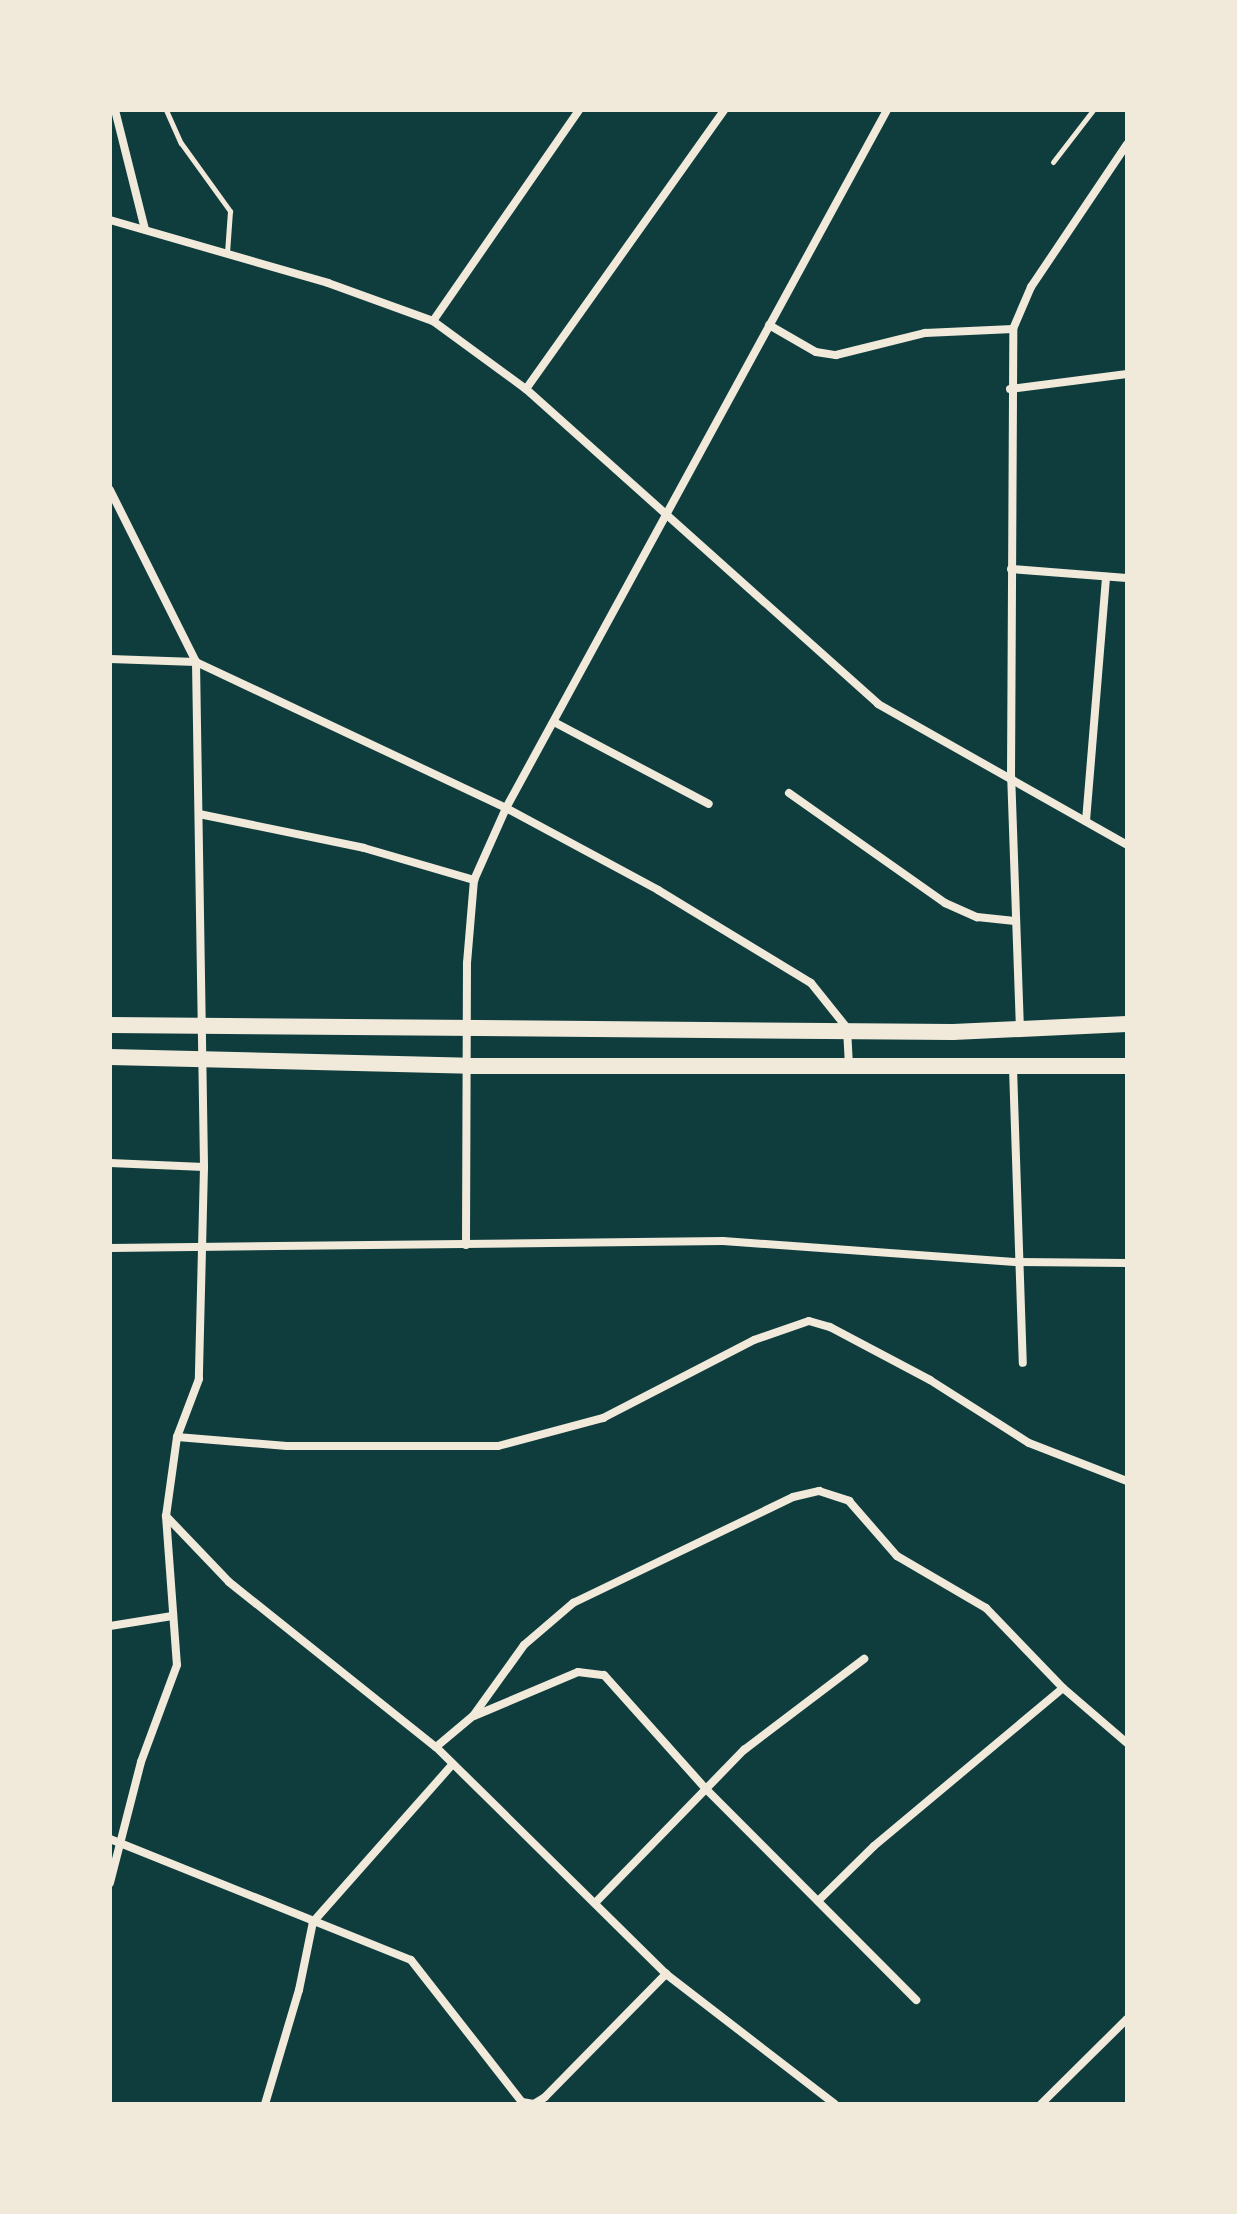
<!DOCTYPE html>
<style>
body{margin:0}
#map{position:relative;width:1237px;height:2214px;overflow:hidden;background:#0f3d3e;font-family:Jost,sans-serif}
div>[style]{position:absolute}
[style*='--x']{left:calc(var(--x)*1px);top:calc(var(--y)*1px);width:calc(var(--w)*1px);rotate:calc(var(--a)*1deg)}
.service>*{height:5px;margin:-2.5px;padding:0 2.5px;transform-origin:2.5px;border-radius:2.5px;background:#f1e9da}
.minor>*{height:8px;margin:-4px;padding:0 4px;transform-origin:4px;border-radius:4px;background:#f1e9da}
.secondary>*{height:16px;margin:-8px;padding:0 8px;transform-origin:8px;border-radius:8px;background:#f1e9da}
span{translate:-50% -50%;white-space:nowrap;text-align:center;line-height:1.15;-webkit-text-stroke:6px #f1e9da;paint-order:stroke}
.frame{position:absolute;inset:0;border:112px solid #f1e9da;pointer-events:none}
</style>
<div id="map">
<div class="service">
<i style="--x:166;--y:110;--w:36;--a:66"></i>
<i style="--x:181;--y:143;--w:84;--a:54.2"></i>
<i style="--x:230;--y:211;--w:42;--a:94.1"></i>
<i style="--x:1053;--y:162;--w:66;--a:-52.4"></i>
</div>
<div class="minor">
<i style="--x:115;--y:110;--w:123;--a:75.9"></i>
<i style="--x:110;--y:220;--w:227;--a:16.1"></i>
<i style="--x:328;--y:283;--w:112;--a:19.9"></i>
<i style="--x:433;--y:321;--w:115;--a:36.2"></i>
<i style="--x:526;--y:389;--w:472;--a:41.8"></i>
<i style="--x:878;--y:704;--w:286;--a:29.5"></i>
<i style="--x:433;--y:321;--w:257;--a:-55.3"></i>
<i style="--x:769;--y:325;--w:54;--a:29.9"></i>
<i style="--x:816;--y:352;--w:20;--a:9"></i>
<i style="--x:836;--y:355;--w:92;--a:-13.9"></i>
<i style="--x:925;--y:333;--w:88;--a:-2.6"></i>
<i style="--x:526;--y:389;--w:342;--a:-54.6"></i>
<i style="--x:1010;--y:389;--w:118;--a:-7.3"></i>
<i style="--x:110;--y:490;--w:192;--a:63.4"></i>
<i style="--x:196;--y:662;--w:505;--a:89.09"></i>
<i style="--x:204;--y:1167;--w:212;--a:91.4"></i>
<i style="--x:199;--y:1379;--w:62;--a:110.8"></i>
<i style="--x:177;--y:1437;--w:80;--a:97.9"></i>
<i style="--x:166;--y:1516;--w:149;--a:85.8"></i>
<i style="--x:177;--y:1665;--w:103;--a:110.4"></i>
<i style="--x:141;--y:1762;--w:125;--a:104.4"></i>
<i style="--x:1011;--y:569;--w:116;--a:4.4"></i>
<i style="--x:110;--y:659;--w:86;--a:2"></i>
<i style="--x:196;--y:662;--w:343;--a:25.2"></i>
<i style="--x:506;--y:808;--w:173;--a:28.3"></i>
<i style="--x:658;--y:890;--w:179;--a:31.3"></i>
<i style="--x:811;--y:983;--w:58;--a:51.3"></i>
<i style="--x:847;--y:1028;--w:36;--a:87"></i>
<i style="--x:554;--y:722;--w:175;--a:27.9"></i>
<i style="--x:789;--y:793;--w:191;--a:35.2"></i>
<i style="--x:945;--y:903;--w:35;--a:24"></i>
<i style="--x:977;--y:917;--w:38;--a:6"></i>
<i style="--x:199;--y:814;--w:168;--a:11.6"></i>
<i style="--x:364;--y:848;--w:115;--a:16.2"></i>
<i style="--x:1086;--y:821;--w:245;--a:-85.3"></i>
<i style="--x:1020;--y:1030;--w:254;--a:-92"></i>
<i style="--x:1011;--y:776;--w:447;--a:-89.7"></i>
<i style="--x:1013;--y:329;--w:46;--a:-66.8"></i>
<i style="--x:1031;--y:287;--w:172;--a:-56.1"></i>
<i style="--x:1013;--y:1068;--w:295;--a:88.1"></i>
<i style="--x:110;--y:1163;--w:94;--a:2.4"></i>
<i style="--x:466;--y:1245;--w:282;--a:-89.8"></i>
<i style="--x:467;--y:963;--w:83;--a:-85.2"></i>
<i style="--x:474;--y:880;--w:79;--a:-66"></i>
<i style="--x:506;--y:808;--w:795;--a:-61.37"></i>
<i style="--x:110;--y:1248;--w:613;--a:-0.65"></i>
<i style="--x:723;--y:1241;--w:297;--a:4.1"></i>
<i style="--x:1019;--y:1262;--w:108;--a:0.5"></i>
<i style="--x:177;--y:1437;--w:110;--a:4.7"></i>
<i style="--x:287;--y:1446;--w:211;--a:0"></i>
<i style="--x:498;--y:1446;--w:109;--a:-14.9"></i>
<i style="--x:603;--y:1418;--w:170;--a:-27.3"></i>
<i style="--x:754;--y:1340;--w:58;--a:-19.1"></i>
<i style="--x:809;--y:1321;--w:22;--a:16"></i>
<i style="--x:830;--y:1327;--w:113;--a:27.9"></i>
<i style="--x:930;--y:1380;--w:117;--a:32.5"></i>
<i style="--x:1029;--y:1443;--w:105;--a:21.2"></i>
<i style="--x:166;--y:1516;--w:91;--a:46.3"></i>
<i style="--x:229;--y:1582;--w:265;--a:38.6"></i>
<i style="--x:436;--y:1747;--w:323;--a:44.6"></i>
<i style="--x:666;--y:1974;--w:213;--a:37.6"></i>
<i style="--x:110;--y:1626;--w:63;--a:-9.2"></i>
<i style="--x:474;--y:1716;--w:113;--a:-22.9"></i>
<i style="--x:578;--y:1672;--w:26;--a:7"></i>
<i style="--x:604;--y:1675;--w:153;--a:48.2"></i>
<i style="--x:706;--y:1789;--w:298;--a:45.1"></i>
<i style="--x:436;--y:1747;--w:48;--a:-40"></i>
<i style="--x:473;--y:1716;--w:87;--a:-54.3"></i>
<i style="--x:524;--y:1645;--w:65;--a:-40.6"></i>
<i style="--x:573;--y:1603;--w:244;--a:-25.7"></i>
<i style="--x:793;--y:1497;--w:27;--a:-13"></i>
<i style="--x:819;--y:1491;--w:32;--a:18"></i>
<i style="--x:849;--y:1501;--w:73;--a:48.9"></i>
<i style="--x:897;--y:1556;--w:103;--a:30.3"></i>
<i style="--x:986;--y:1608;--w:111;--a:46.1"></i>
<i style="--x:1063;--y:1688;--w:84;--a:40.7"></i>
<i style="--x:110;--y:1839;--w:324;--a:21.9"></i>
<i style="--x:411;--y:1960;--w:180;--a:52"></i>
<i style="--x:522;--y:2102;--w:12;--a:9"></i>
<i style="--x:534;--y:2104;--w:13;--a:-32"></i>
<i style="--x:545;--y:2097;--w:173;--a:-45.5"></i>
<i style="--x:818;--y:1901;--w:78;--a:-44.5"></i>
<i style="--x:874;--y:1846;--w:246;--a:-39.9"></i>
<i style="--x:595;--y:1903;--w:214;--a:-45.8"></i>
<i style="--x:744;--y:1750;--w:151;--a:-37.2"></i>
<i style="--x:265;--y:2104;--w:119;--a:-73.4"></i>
<i style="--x:299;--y:1990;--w:69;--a:-78.4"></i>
<i style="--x:313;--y:1922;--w:211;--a:-48.5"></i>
<i style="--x:1041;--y:2104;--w:121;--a:-44.7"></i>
</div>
<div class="secondary">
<i style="--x:110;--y:1025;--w:843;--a:0.48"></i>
<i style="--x:953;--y:1032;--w:174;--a:-2.6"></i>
<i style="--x:110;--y:1057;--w:359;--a:1.4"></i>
<i style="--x:469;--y:1066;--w:658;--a:0"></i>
</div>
<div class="frame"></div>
</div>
